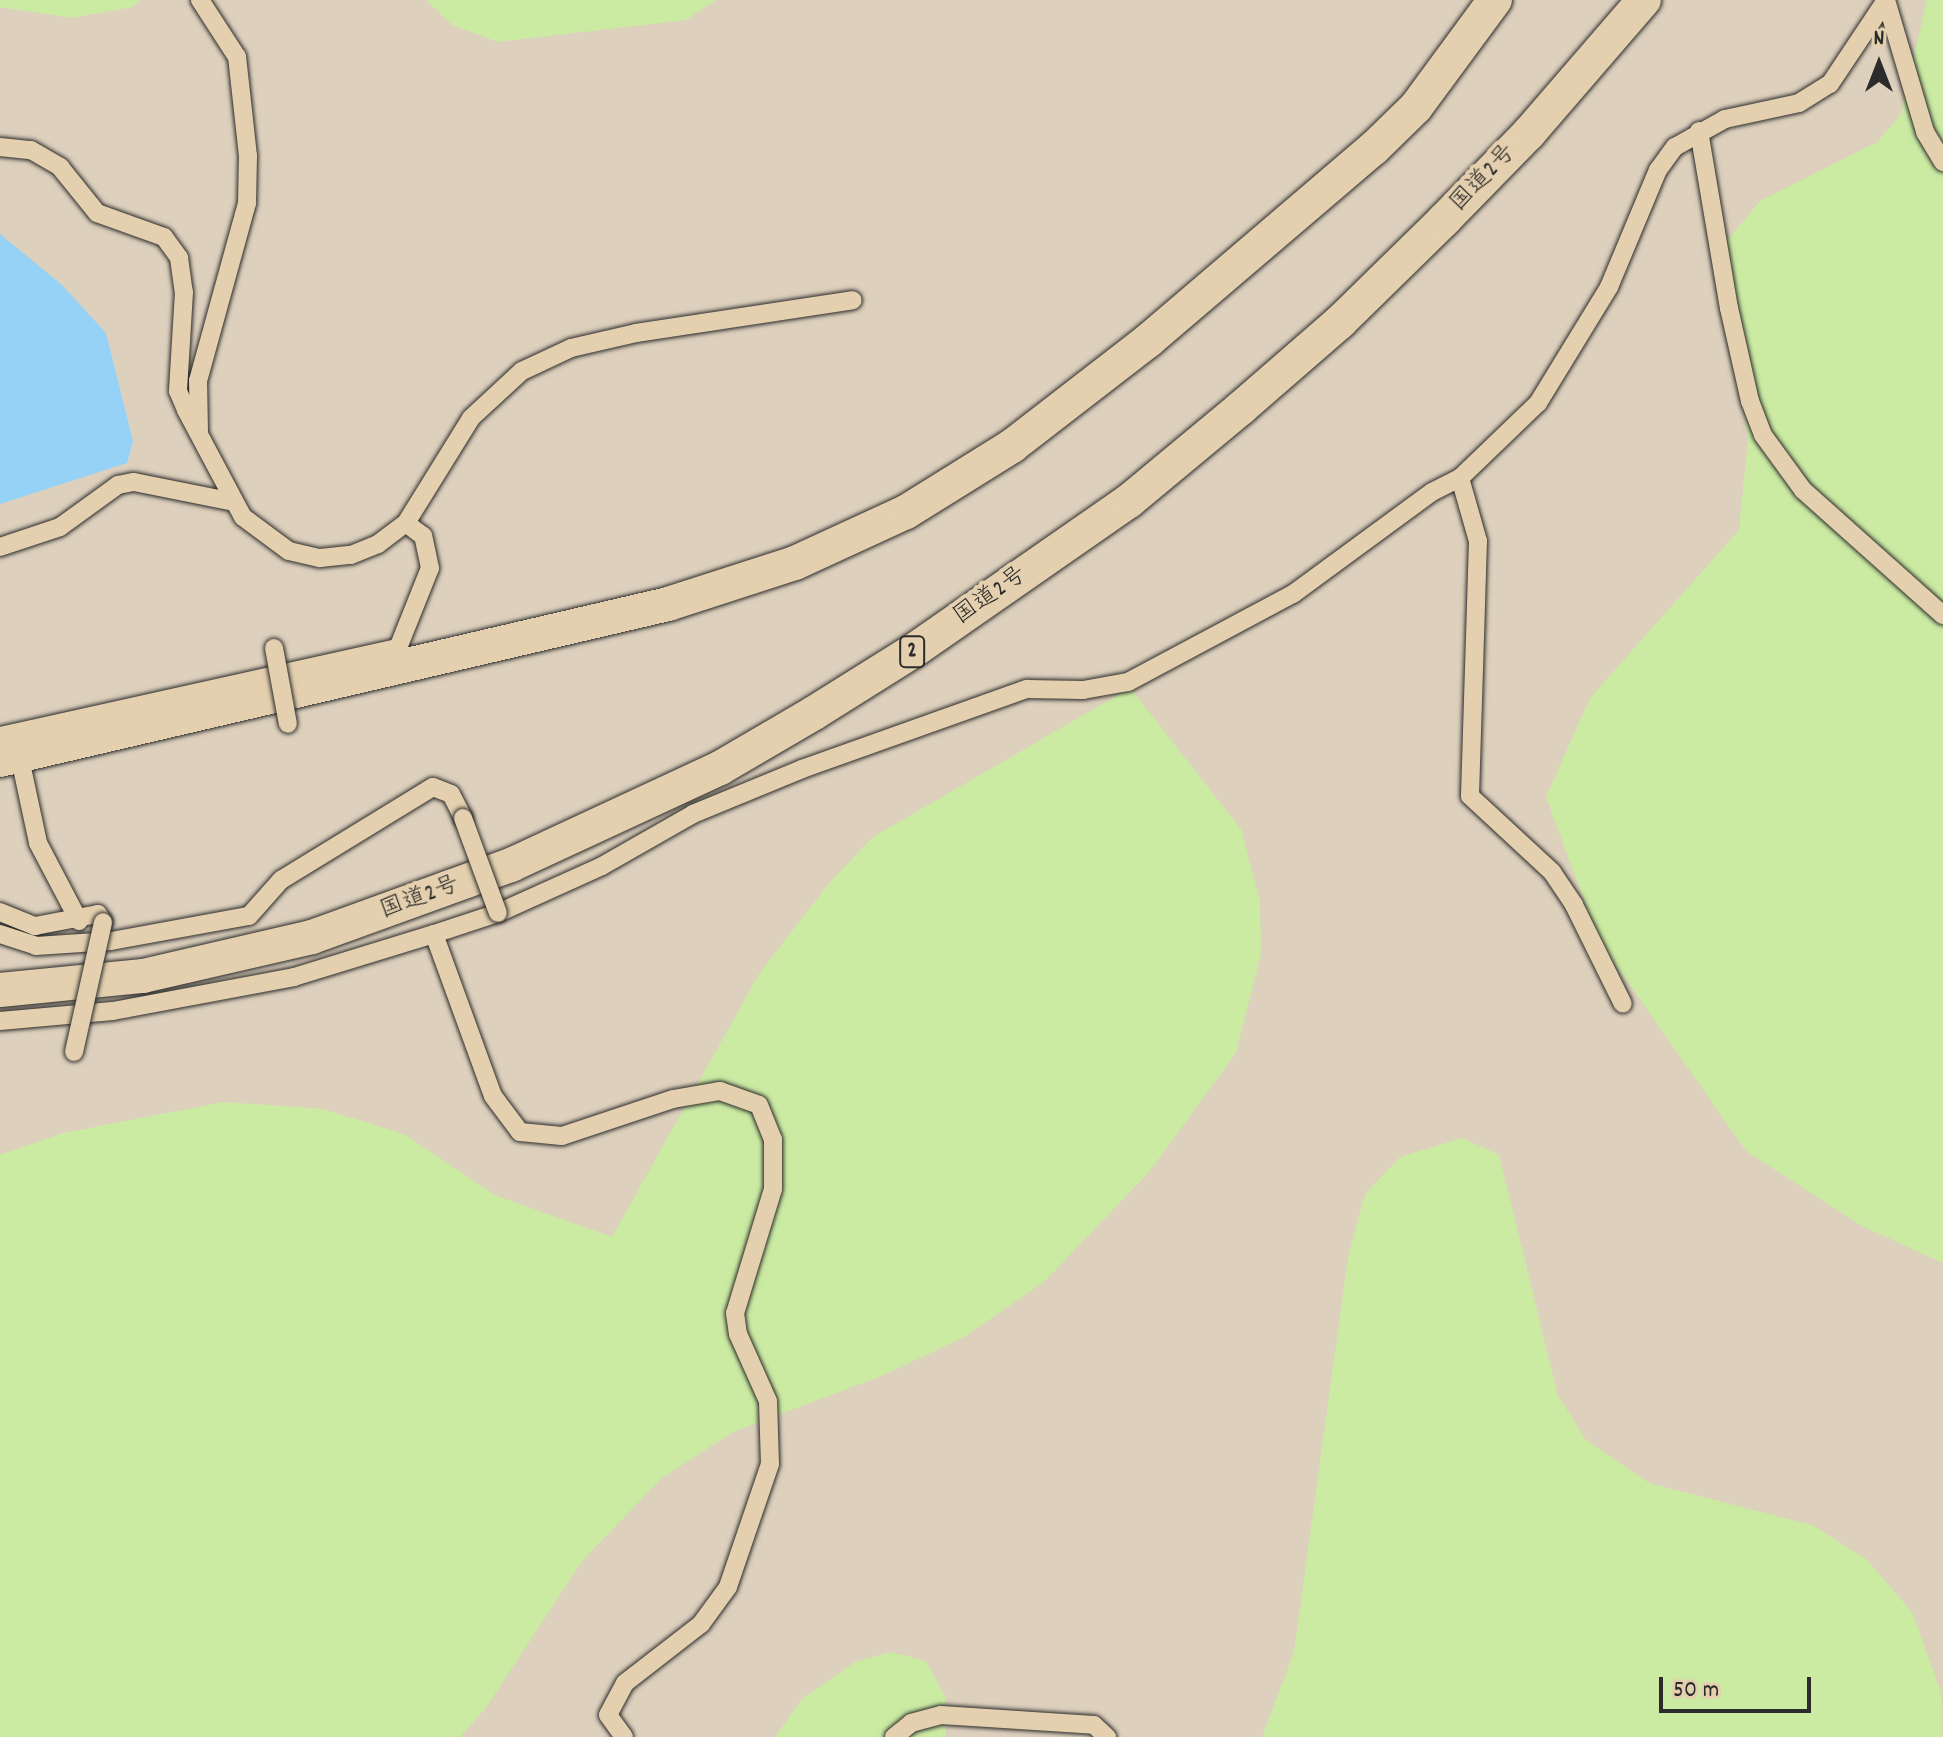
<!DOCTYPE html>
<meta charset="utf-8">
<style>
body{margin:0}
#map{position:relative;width:1943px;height:1737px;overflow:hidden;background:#ddd0bd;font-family:Dekko,"Klee One",sans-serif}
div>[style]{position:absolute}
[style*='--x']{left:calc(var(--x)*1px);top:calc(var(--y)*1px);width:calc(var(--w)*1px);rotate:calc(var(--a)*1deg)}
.green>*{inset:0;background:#cbeba3}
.water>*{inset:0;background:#95d2f6}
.roads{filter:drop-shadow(0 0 2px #2b2b2b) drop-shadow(0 0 2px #2b2b2b)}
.street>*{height:18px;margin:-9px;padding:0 9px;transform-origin:9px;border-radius:9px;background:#e4d0ae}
.highway>*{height:34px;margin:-17px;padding:0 17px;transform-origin:17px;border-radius:17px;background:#e4d0ae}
.bridges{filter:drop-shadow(0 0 2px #2b2b2b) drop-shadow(0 0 2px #2b2b2b)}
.street-bridge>*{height:18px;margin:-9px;padding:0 9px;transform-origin:9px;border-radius:9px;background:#e4d0ae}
span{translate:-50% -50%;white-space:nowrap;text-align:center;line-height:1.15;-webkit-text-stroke:8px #e4d0ae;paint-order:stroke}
.shield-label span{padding:2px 6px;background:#e4d0ae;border:2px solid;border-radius:6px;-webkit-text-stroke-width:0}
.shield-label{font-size:22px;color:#2b2b2b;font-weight:700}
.street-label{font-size:24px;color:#2b2b2b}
.north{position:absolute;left:1839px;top:24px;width:80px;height:80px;-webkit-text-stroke:6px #e4d0ae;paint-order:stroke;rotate:0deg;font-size:22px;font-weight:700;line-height:32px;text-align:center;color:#2b2b2b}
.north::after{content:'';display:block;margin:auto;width:28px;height:36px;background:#2b2b2b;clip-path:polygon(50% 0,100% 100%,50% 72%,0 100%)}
.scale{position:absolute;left:1659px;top:1677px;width:152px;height:36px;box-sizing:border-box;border:4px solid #2b2b2b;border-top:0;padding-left:10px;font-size:24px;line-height:28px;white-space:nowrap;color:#2b2b2b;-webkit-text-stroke:6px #e4d0ae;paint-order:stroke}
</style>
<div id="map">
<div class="green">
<i style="clip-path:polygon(0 0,140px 0,133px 7px,71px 18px,0 7px)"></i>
<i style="clip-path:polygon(426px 0,716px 0,686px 20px,498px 42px,452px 25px)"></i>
<i style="clip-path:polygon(1927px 0,1943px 0,1943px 1263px,1862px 1226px,1746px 1151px,1599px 941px,1546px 797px,1590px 698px,1739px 530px,1748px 439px,1721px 248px,1760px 201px,1877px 142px,1900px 116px)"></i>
<i style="clip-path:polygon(1130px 688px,1241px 829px,1260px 901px,1261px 954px,1236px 1053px,1149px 1172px,1044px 1282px,964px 1337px,884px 1375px,733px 1432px,662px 1478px,583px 1560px,485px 1709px,460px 1737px,0 1737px,0 1155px,63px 1133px,224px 1102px,323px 1109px,404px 1134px,495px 1195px,612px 1237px,759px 974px,829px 883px,873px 837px)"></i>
<i style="clip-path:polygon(1462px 1138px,1499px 1155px,1558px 1396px,1586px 1440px,1649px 1483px,1812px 1525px,1866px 1559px,1912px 1612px,1941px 1692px,1942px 1737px,1262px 1737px,1294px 1652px,1348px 1257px,1365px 1194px,1400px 1157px)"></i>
<i style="clip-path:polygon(891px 1652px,926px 1661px,945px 1696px,946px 1737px,775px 1737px,802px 1699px,855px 1662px)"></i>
</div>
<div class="water">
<i style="clip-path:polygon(0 234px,62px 285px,106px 333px,133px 441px,127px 463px,0 504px)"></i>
</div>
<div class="roads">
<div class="street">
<i style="--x:1886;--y:0;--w:138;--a:73.5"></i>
<i style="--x:1925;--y:132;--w:35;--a:59"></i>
<i style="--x:1699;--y:131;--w:180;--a:80.4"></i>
<i style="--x:1729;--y:308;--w:95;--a:77.3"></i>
<i style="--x:1750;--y:401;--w:36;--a:69"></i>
<i style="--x:1763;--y:435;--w:68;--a:54"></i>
<i style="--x:1803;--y:490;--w:188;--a:41.8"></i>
<i style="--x:0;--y:147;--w:31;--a:6"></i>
<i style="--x:31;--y:150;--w:34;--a:30"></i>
<i style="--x:60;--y:167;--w:59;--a:51.2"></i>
<i style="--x:97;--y:213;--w:71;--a:19.7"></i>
<i style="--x:164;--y:237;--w:26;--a:54"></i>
<i style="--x:179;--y:258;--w:34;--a:82"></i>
<i style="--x:184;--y:292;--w:99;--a:93.5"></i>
<i style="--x:178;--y:391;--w:21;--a:67"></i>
<i style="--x:186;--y:410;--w:121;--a:62"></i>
<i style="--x:243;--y:517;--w:57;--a:36.5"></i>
<i style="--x:289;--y:551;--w:32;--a:13"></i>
<i style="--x:320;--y:558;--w:31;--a:-6"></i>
<i style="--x:351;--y:555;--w:29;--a:-22"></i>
<i style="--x:378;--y:544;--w:35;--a:-37"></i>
<i style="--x:406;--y:523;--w:123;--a:-58.2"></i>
<i style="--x:471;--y:418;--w:69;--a:-42.7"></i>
<i style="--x:522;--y:371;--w:54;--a:-25.1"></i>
<i style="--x:571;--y:348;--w:67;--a:-13"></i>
<i style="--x:636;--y:333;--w:219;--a:-8.6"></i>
<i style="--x:199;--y:431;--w:50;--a:-91.1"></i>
<i style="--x:198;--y:381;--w:185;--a:-74.6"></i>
<i style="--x:247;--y:203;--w:47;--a:-88.8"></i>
<i style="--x:248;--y:156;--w:100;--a:-96.3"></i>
<i style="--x:237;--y:57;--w:68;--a:-123"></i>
<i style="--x:1460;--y:478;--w:66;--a:74.1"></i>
<i style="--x:1478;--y:541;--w:255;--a:91.8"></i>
<i style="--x:1470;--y:796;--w:112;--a:42.8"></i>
<i style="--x:1552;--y:872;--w:40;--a:56"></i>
<i style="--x:1574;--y:905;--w:110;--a:63.7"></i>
<i style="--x:0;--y:547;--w:63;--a:-18.4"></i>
<i style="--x:60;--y:527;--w:72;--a:-35.9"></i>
<i style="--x:118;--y:485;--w:16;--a:-11"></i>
<i style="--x:134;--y:482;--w:102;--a:11.3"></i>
<i style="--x:0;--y:736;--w:408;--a:-12.5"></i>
<i style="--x:398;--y:648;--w:86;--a:-68.2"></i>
<i style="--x:430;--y:568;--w:33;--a:-102"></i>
<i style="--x:423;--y:536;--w:21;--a:-143"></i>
<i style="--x:19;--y:754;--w:91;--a:77.9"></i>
<i style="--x:38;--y:843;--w:88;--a:62.3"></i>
<i style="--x:0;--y:912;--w:38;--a:22"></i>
<i style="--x:35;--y:926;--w:64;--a:-10.8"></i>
<i style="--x:98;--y:914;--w:9;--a:58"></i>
<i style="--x:0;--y:934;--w:38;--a:18"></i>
<i style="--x:36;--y:946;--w:75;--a:-3.8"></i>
<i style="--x:111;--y:941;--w:140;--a:-10.3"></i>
<i style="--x:249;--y:916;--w:48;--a:-48.4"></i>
<i style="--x:281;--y:880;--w:178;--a:-31.5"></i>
<i style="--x:433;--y:787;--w:19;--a:21"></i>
<i style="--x:451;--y:794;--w:27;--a:63"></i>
<i style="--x:434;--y:934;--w:172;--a:70"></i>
<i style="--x:493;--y:1096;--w:45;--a:53.1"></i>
<i style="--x:520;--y:1132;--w:42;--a:5.4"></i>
<i style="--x:562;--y:1136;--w:117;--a:-18.4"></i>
<i style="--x:673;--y:1099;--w:48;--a:-9.7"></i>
<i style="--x:720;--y:1091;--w:41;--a:19.7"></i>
<i style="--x:759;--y:1105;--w:37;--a:68"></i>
<i style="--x:773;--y:1139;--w:50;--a:90"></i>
<i style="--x:773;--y:1189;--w:130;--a:107"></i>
<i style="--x:735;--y:1313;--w:21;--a:82"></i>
<i style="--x:738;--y:1334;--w:73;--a:65.9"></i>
<i style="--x:768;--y:1401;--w:63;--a:88.2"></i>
<i style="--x:770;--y:1464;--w:130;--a:108.9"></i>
<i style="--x:728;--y:1587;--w:46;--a:126.1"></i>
<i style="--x:701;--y:1624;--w:96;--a:142.2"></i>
<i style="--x:625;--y:1683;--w:36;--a:118"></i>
<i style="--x:608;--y:1715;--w:27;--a:54"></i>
<i style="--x:0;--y:1021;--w:113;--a:-5.1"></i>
<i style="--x:113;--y:1011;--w:184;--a:-10.6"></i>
<i style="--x:294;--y:977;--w:146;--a:-17.1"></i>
<i style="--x:434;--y:934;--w:67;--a:-18.2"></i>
<i style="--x:498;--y:913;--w:114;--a:-24.3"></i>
<i style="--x:602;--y:866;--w:105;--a:-29.7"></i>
<i style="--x:693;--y:814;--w:118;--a:-22.4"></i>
<i style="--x:802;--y:769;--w:239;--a:-19.6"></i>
<i style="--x:1027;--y:689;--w:56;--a:1"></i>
<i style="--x:1083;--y:690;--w:46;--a:-10.1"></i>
<i style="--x:1128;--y:682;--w:187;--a:-28.1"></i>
<i style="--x:1293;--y:594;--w:172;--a:-36.3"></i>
<i style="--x:1432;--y:492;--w:31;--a:-27"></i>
<i style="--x:1460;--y:478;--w:108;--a:-43.9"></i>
<i style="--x:1538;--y:403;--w:136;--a:-58.5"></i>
<i style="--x:1609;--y:287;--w:127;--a:-67.3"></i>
<i style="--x:1658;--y:170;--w:29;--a:-54"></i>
<i style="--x:1675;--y:147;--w:57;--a:-29.2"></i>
<i style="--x:1725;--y:119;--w:76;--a:-12.2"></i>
<i style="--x:1799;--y:103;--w:36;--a:-32"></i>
<i style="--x:1830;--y:84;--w:101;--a:-56.3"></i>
<i style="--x:894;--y:1737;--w:22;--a:-39"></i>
<i style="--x:911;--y:1723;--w:31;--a:-15"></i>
<i style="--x:941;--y:1715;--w:153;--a:3.7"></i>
<i style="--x:1094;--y:1725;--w:18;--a:43"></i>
</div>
<div class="highway">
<i style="--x:0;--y:760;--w:686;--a:-13.14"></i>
<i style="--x:668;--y:604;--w:133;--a:-17.9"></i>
<i style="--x:795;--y:563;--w:122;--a:-24.7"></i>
<i style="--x:906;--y:512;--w:125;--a:-31.9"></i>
<i style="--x:1012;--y:446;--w:173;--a:-37.7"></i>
<i style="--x:1149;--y:340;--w:294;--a:-40.5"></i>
<i style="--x:1373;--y:149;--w:60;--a:-44.3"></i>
<i style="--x:1416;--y:107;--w:133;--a:-53.6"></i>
<i style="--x:0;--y:990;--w:144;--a:-5.6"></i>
<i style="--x:143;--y:976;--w:173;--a:-13"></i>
<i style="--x:312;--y:937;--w:212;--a:-19.9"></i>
<i style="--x:511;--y:865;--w:230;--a:-24.9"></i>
<i style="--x:720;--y:768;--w:109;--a:-30.3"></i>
<i style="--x:814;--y:713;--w:117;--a:-32.1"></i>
<i style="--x:913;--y:651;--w:263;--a:-34.8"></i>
<i style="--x:1129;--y:501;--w:146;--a:-39.7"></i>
<i style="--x:1241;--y:408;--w:131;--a:-41"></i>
<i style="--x:1340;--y:322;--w:146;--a:-44.4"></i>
<i style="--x:1444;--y:220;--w:122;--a:-45.7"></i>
<i style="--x:1529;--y:133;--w:176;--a:-49.2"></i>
</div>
</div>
<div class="bridges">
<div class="street-bridge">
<i style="--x:274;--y:648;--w:77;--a:79.6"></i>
<i style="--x:463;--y:818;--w:101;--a:69.8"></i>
<i style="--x:74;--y:1052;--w:133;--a:-77.4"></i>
</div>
</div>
<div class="shield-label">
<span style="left:912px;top:652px">2</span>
</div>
<div class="street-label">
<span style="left:1484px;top:179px;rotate:-46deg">国道2号</span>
<span style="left:991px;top:597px;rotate:-35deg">国道2号</span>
<span style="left:420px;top:899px;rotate:-20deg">国道2号</span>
</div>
<div class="north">N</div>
<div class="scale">50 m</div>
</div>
